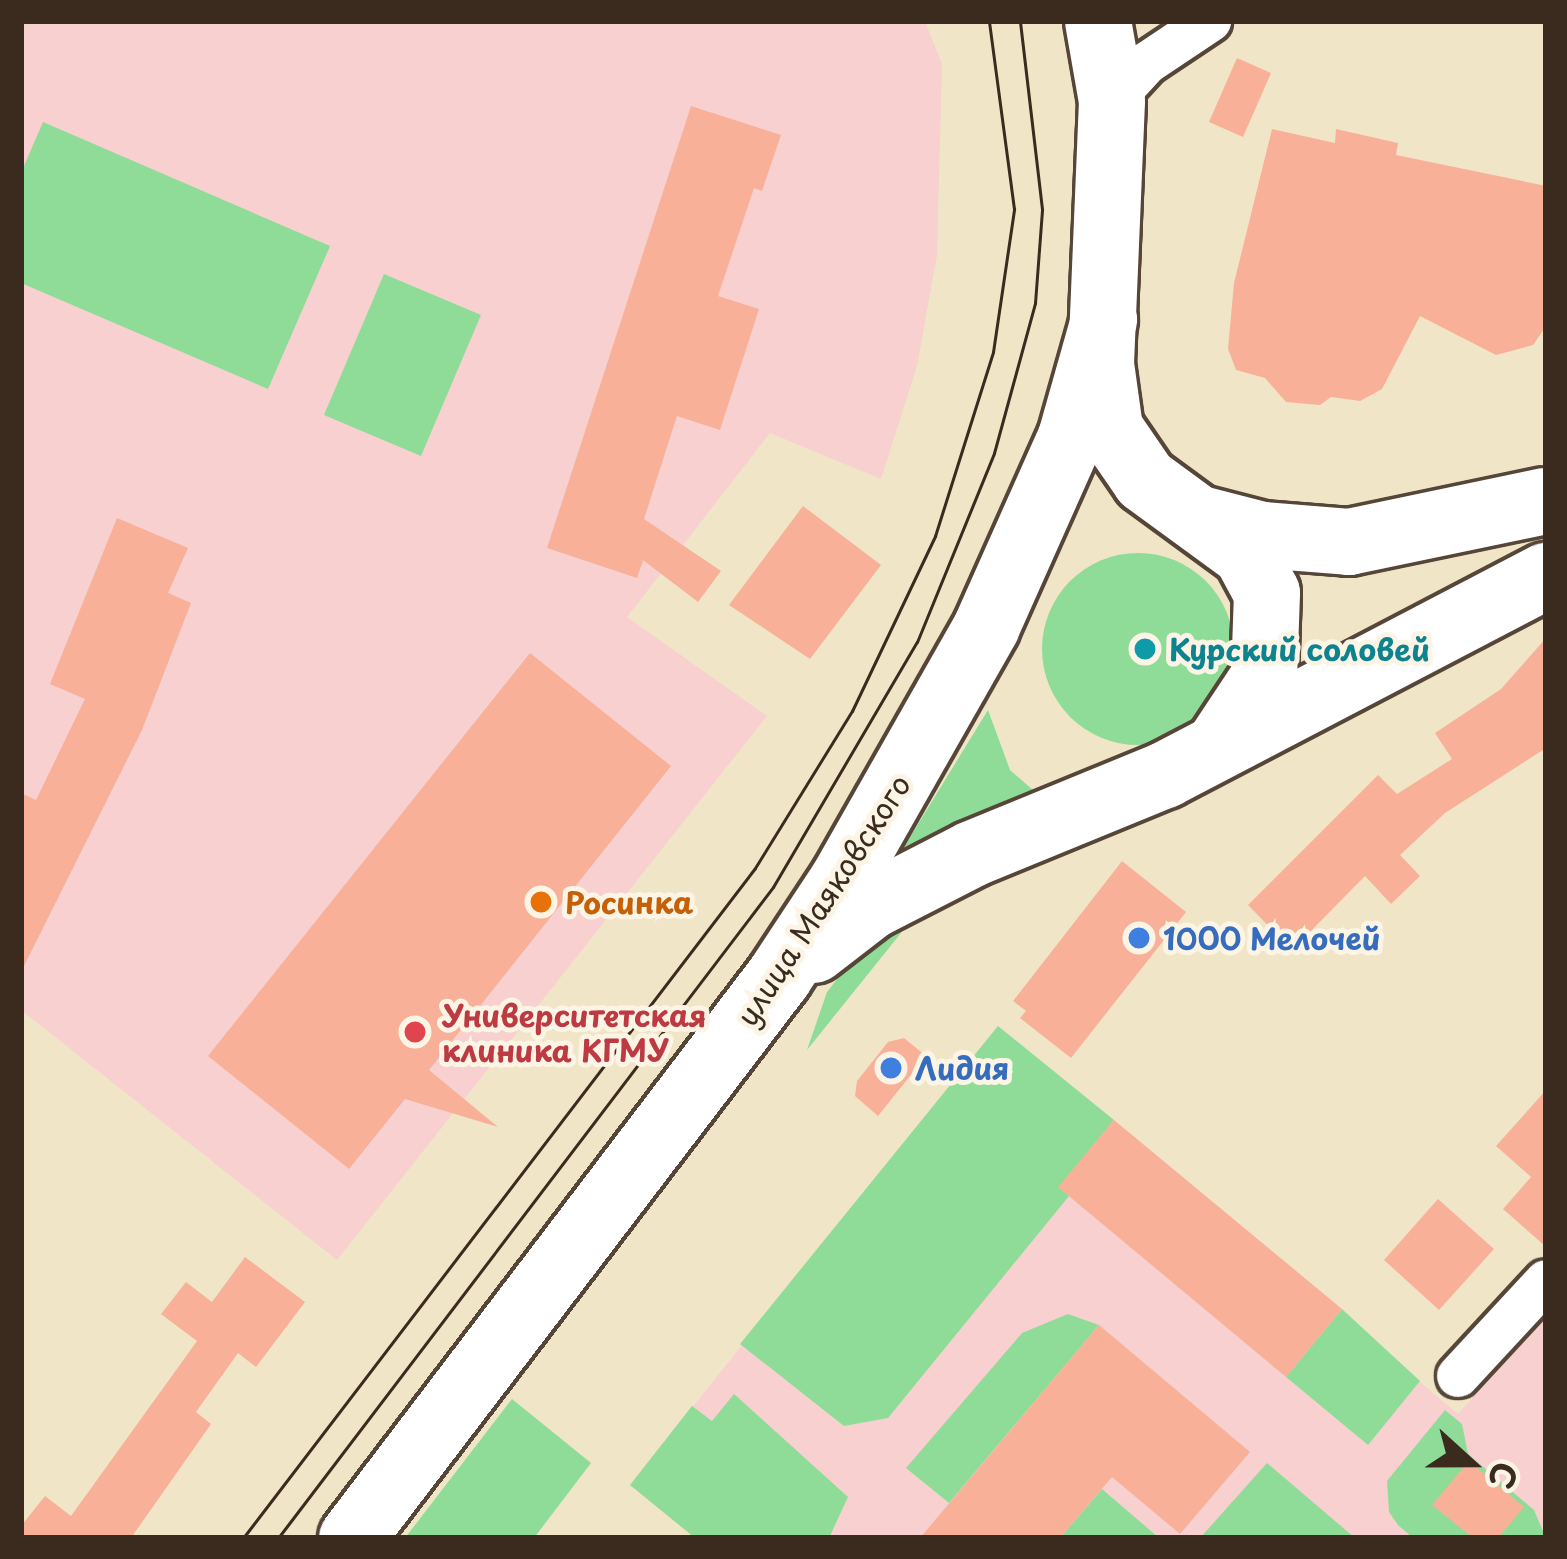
<!DOCTYPE html>
<html>
<head>
<meta charset="utf-8">
<style>
	body { margin:0 }
	#map { position:relative; width:1567px; height:1559px; overflow:hidden; background:#f1e5c8; font-family:"Playpen Sans",sans-serif }
	div>[style] { position:absolute }
	[style*='--x'] { left:calc(var(--x)*1px); top:calc(var(--y)*1px); width:calc(var(--w)*1px); rotate:calc(var(--a)*1deg) }
	.built>* { inset:0; background:#f7d0cf }
	.green>* { inset:0; background:#8fdc99 }
	.round { border-radius:50% }
	.building>* { inset:0; background:#f8b099 }
	.roads { filter:drop-shadow(3px 0 #564638) drop-shadow(-3px 0 #564638) drop-shadow(0 3px #564638) drop-shadow(0 -3px #564638) }
	.street>* { height:42px; margin:-21px; padding:0 21px; transform-origin:21px; border-radius:21px; background:#fff }
	.primary>* { height:66px; margin:-33px; padding:0 33px; transform-origin:33px; border-radius:33px; background:#fff }
	.tram>* { height:3px; margin:-1.5px; padding:0 1.5px; transform-origin:1.5px; border-radius:1.5px; background:#3b2a1e }
	.dots>* { width:33px; height:33px; translate:-50% -50%; box-sizing:border-box; border:6px solid #fcf5e5; border-radius:50% }
	span { translate:-50% -50%; white-space:nowrap; text-align:center; line-height:1.15; -webkit-text-stroke:10px #fcf5e5; paint-order:stroke }
	.culture-label { font-size:30px; color:#0d838f; font-weight:700 }
	.left { translate:0 -50%; text-align:left }
	.street-label { font-size:30px; color:#3b2a1e }
	.food-label { font-size:30px; color:#c56008; font-weight:700 }
	.shop-label { font-size:30px; color:#366cbe; font-weight:700 }
	.health-label { font-size:30px; color:#be3a42; font-weight:700 }
	.frame { position:absolute; inset:0; border:24px solid #3b2a1e; pointer-events:none }
	.north { position:absolute; left:1411px; top:1403px; width:120px; height:120px; -webkit-text-stroke:9px #fcf5e5; paint-order:stroke; rotate:111deg; font-size:33px; font-weight:700; line-height:48px; text-align:center; color:#3b2a1e }
	.north::after { content:''; display:block; margin:auto; width:42px; height:54px; background:#3b2a1e; clip-path:polygon(50% 0,100% 100%,50% 72%,0 100%) }
</style>
</head>
<body>
<div id="map">
	<div class="built">
		<i style="clip-path:polygon(21px 21px,925px 21px,942px 64px,937px 255px,917px 366px,881px 479px,770px 433px,627px 617px,767px 716px,337px 1260px,21px 1010px)"></i>
		<i style="clip-path:polygon(998px 1026px,1458px 1414px,1546px 1317px,1546px 1538px,695px 1538px,630px 1485px)"></i>
	</div>
	<div class="green">
		<i style="clip-path:polygon(43px 122px,330px 246px,268px 389px,21px 283px,21px 173px)"></i>
		<i style="clip-path:polygon(384px 274px,481px 315px,421px 456px,324px 415px)"></i>
		<i class="round" style="left:1042px;top:553px;width:192px;height:192px"></i>
		<i style="clip-path:polygon(988px 710px,1010px 770px,1033px 790px,904px 847px)"></i>
		<i style="clip-path:polygon(901px 927px,901px 933px,807px 1050px,827px 992px,866px 942px)"></i>
		<i style="clip-path:polygon(998px 1026px,1114px 1120px,1059px 1187px,1069px 1196px,888px 1418px,844px 1426px,740px 1344px)"></i>
		<i style="clip-path:polygon(1342px 1309px,1420px 1381px,1368px 1445px,1286px 1377px)"></i>
		<i style="clip-path:polygon(1068px 1314px,1099px 1325px,949px 1503px,906px 1468px,1022px 1333px)"></i>
		<i style="clip-path:polygon(734px 1394px,848px 1497px,829px 1538px,695px 1538px,630px 1485px,692px 1406px,712px 1421px)"></i>
		<i style="clip-path:polygon(512px 1399px,591px 1463px,534px 1538px,405px 1538px)"></i>
		<i style="clip-path:polygon(1445px 1410px,1462px 1424px,1468px 1454px,1534px 1510px,1546px 1538px,1413px 1538px,1398px 1525px,1389px 1512px,1387px 1481px)"></i>
		<i style="clip-path:polygon(1267px 1463px,1355px 1538px,1200px 1538px)"></i>
		<i style="clip-path:polygon(1102px 1489px,1159px 1538px,1060px 1538px)"></i>
	</div>
	<div class="building">
		<i style="clip-path:polygon(1237px 58px,1271px 73px,1243px 137px,1209px 122px)"></i>
		<i style="clip-path:polygon(691px 106px,781px 135px,762px 191px,754px 188px,718px 296px,759px 309px,720px 430px,677px 416px,644px 519px,721px 571px,698px 602px,643px 560px,637px 578px,547px 548px)"></i>
		<i style="clip-path:polygon(1272px 129px,1335px 143px,1336px 129px,1398px 143px,1396px 155px,1546px 186px,1546px 326px,1533px 345px,1496px 355px,1420px 316px,1382px 389px,1360px 401px,1331px 397px,1320px 405px,1286px 402px,1265px 378px,1236px 370px,1228px 349px,1234px 283px)"></i>
		<i style="clip-path:polygon(803px 506px,881px 565px,810px 659px,729px 605px)"></i>
		<i style="clip-path:polygon(117px 518px,188px 548px,168px 593px,191px 603px,142px 730px,21px 972px,21px 793px,36px 800px,85px 699px,50px 684px)"></i>
		<i style="clip-path:polygon(1546px 638px,1546px 748px,1445px 813px,1400px 855px,1420px 876px,1391px 904px,1365px 876px,1292px 950px,1248px 905px,1378px 775px,1397px 794px,1452px 759px,1435px 733px,1501px 689px)"></i>
		<i style="clip-path:polygon(530px 653px,671px 766px,429px 1070px,498px 1127px,405px 1099px,349px 1169px,208px 1056px)"></i>
		<i style="clip-path:polygon(1122px 861px,1186px 912px,1071px 1058px,1020px 1018px,1026px 1011px,1013px 1001px)"></i>
		<i style="clip-path:polygon(904px 1038px,926px 1056px,878px 1116px,855px 1096px,857px 1081px,888px 1042px)"></i>
		<i style="clip-path:polygon(1546px 1090px,1546px 1247px,1503px 1209px,1531px 1177px,1496px 1146px)"></i>
		<i style="clip-path:polygon(1114px 1120px,1342px 1309px,1286px 1377px,1058px 1187px)"></i>
		<i style="clip-path:polygon(1438px 1199px,1494px 1249px,1439px 1310px,1384px 1260px)"></i>
		<i style="clip-path:polygon(245px 1257px,305px 1302px,256px 1367px,238px 1353px,196px 1412px,211px 1424px,131px 1538px,21px 1538px,21px 1526px,45px 1496px,71px 1516px,197px 1341px,161px 1314px,186px 1282px,212px 1302px)"></i>
		<i style="clip-path:polygon(1099px 1325px,1250px 1452px,1180px 1534px,1112px 1477px,1060px 1538px,920px 1538px)"></i>
		<i style="clip-path:polygon(1469px 1461px,1524px 1507px,1498px 1538px,1473px 1538px,1432px 1505px)"></i>
	</div>
	<div class="roads">
		<div class="street">
			<i style="--x:1112;--y:101;--w:52;--a:-47.4"></i>
			<i style="--x:1147;--y:63;--w:76;--a:-33.7"></i>
			<i style="--x:1458;--y:1376;--w:129;--a:-47.2"></i>
		</div>
		<div class="primary">
			<i style="--x:1098;--y:21;--w:81;--a:80.1"></i>
			<i style="--x:1112;--y:101;--w:263;--a:92.4"></i>
			<i style="--x:1101;--y:364;--w:66;--a:82.1"></i>
			<i style="--x:1110;--y:429;--w:62;--a:55.5"></i>
			<i style="--x:1145;--y:480;--w:125;--a:36.2"></i>
			<i style="--x:1246;--y:554;--w:44;--a:61.7"></i>
			<i style="--x:1267;--y:593;--w:84;--a:92"></i>
			<i style="--x:1264;--y:677;--w:78;--a:123.5"></i>
			<i style="--x:1204;--y:520;--w:60;--a:14.5"></i>
			<i style="--x:1262;--y:535;--w:87;--a:4.6"></i>
			<i style="--x:1349;--y:542;--w:201;--a:-11.8"></i>
			<i style="--x:814;--y:950;--w:72;--a:-37.7"></i>
			<i style="--x:871;--y:906;--w:114;--a:-27.2"></i>
			<i style="--x:972;--y:854;--w:209;--a:-22.3"></i>
			<i style="--x:1165;--y:775;--w:430;--a:-27.6"></i>
			<i style="--x:352;--y:1538;--w:705;--a:-52.72"></i>
			<i style="--x:779;--y:977;--w:116;--a:-56.6"></i>
			<i style="--x:843;--y:880;--w:290;--a:-60.4"></i>
			<i style="--x:986;--y:628;--w:209;--a:-66"></i>
			<i style="--x:1071;--y:437;--w:122;--a:-74.2"></i>
		</div>
	</div>
	<div class="tram">
		<i style="--x:243;--y:1538;--w:843;--a:-52.61"></i>
		<i style="--x:755;--y:868;--w:185;--a:-58.3"></i>
		<i style="--x:852;--y:711;--w:194;--a:-64.6"></i>
		<i style="--x:935;--y:536;--w:193;--a:-72.5"></i>
		<i style="--x:993;--y:352;--w:145;--a:-81.6"></i>
		<i style="--x:1014;--y:209;--w:190;--a:-97.6"></i>
		<i style="--x:278;--y:1538;--w:818;--a:-52.75"></i>
		<i style="--x:773;--y:887;--w:284;--a:-59.6"></i>
		<i style="--x:917;--y:642;--w:204;--a:-67.8"></i>
		<i style="--x:994;--y:453;--w:156;--a:-74.7"></i>
		<i style="--x:1035;--y:303;--w:94;--a:-85.7"></i>
		<i style="--x:1042;--y:209;--w:189;--a:-96.7"></i>
	</div>
	<div class="dots">
		<i style="left:1145px;top:649px;background:#0f9aa8"></i>
		<i style="left:541px;top:902px;background:#e8710a"></i>
		<i style="left:1139px;top:938px;background:#3f7fe0"></i>
		<i style="left:415px;top:1032px;background:#e0444e"></i>
		<i style="left:891px;top:1068px;background:#3f7fe0"></i>
	</div>
	<div class="culture-label">
		<span class="left" style="left:1169px;top:649px">Курский соловей</span>
	</div>
	<div class="street-label">
		<span style="left:823px;top:900px;rotate:-57deg">улица Маяковского</span>
	</div>
	<div class="food-label">
		<span class="left" style="left:565px;top:902px">Росинка</span>
	</div>
	<div class="shop-label">
		<span class="left" style="left:1163px;top:938px">1000 Мелочей</span>
		<span class="left" style="left:915px;top:1068px">Лидия</span>
	</div>
	<div class="health-label">
		<span class="left" style="left:442px;top:1032px">Университетская<br>клиника КГМУ</span>
	</div>
	<div class="frame"></div>
	<div class="north">С</div>
</div>
</body>
</html>
